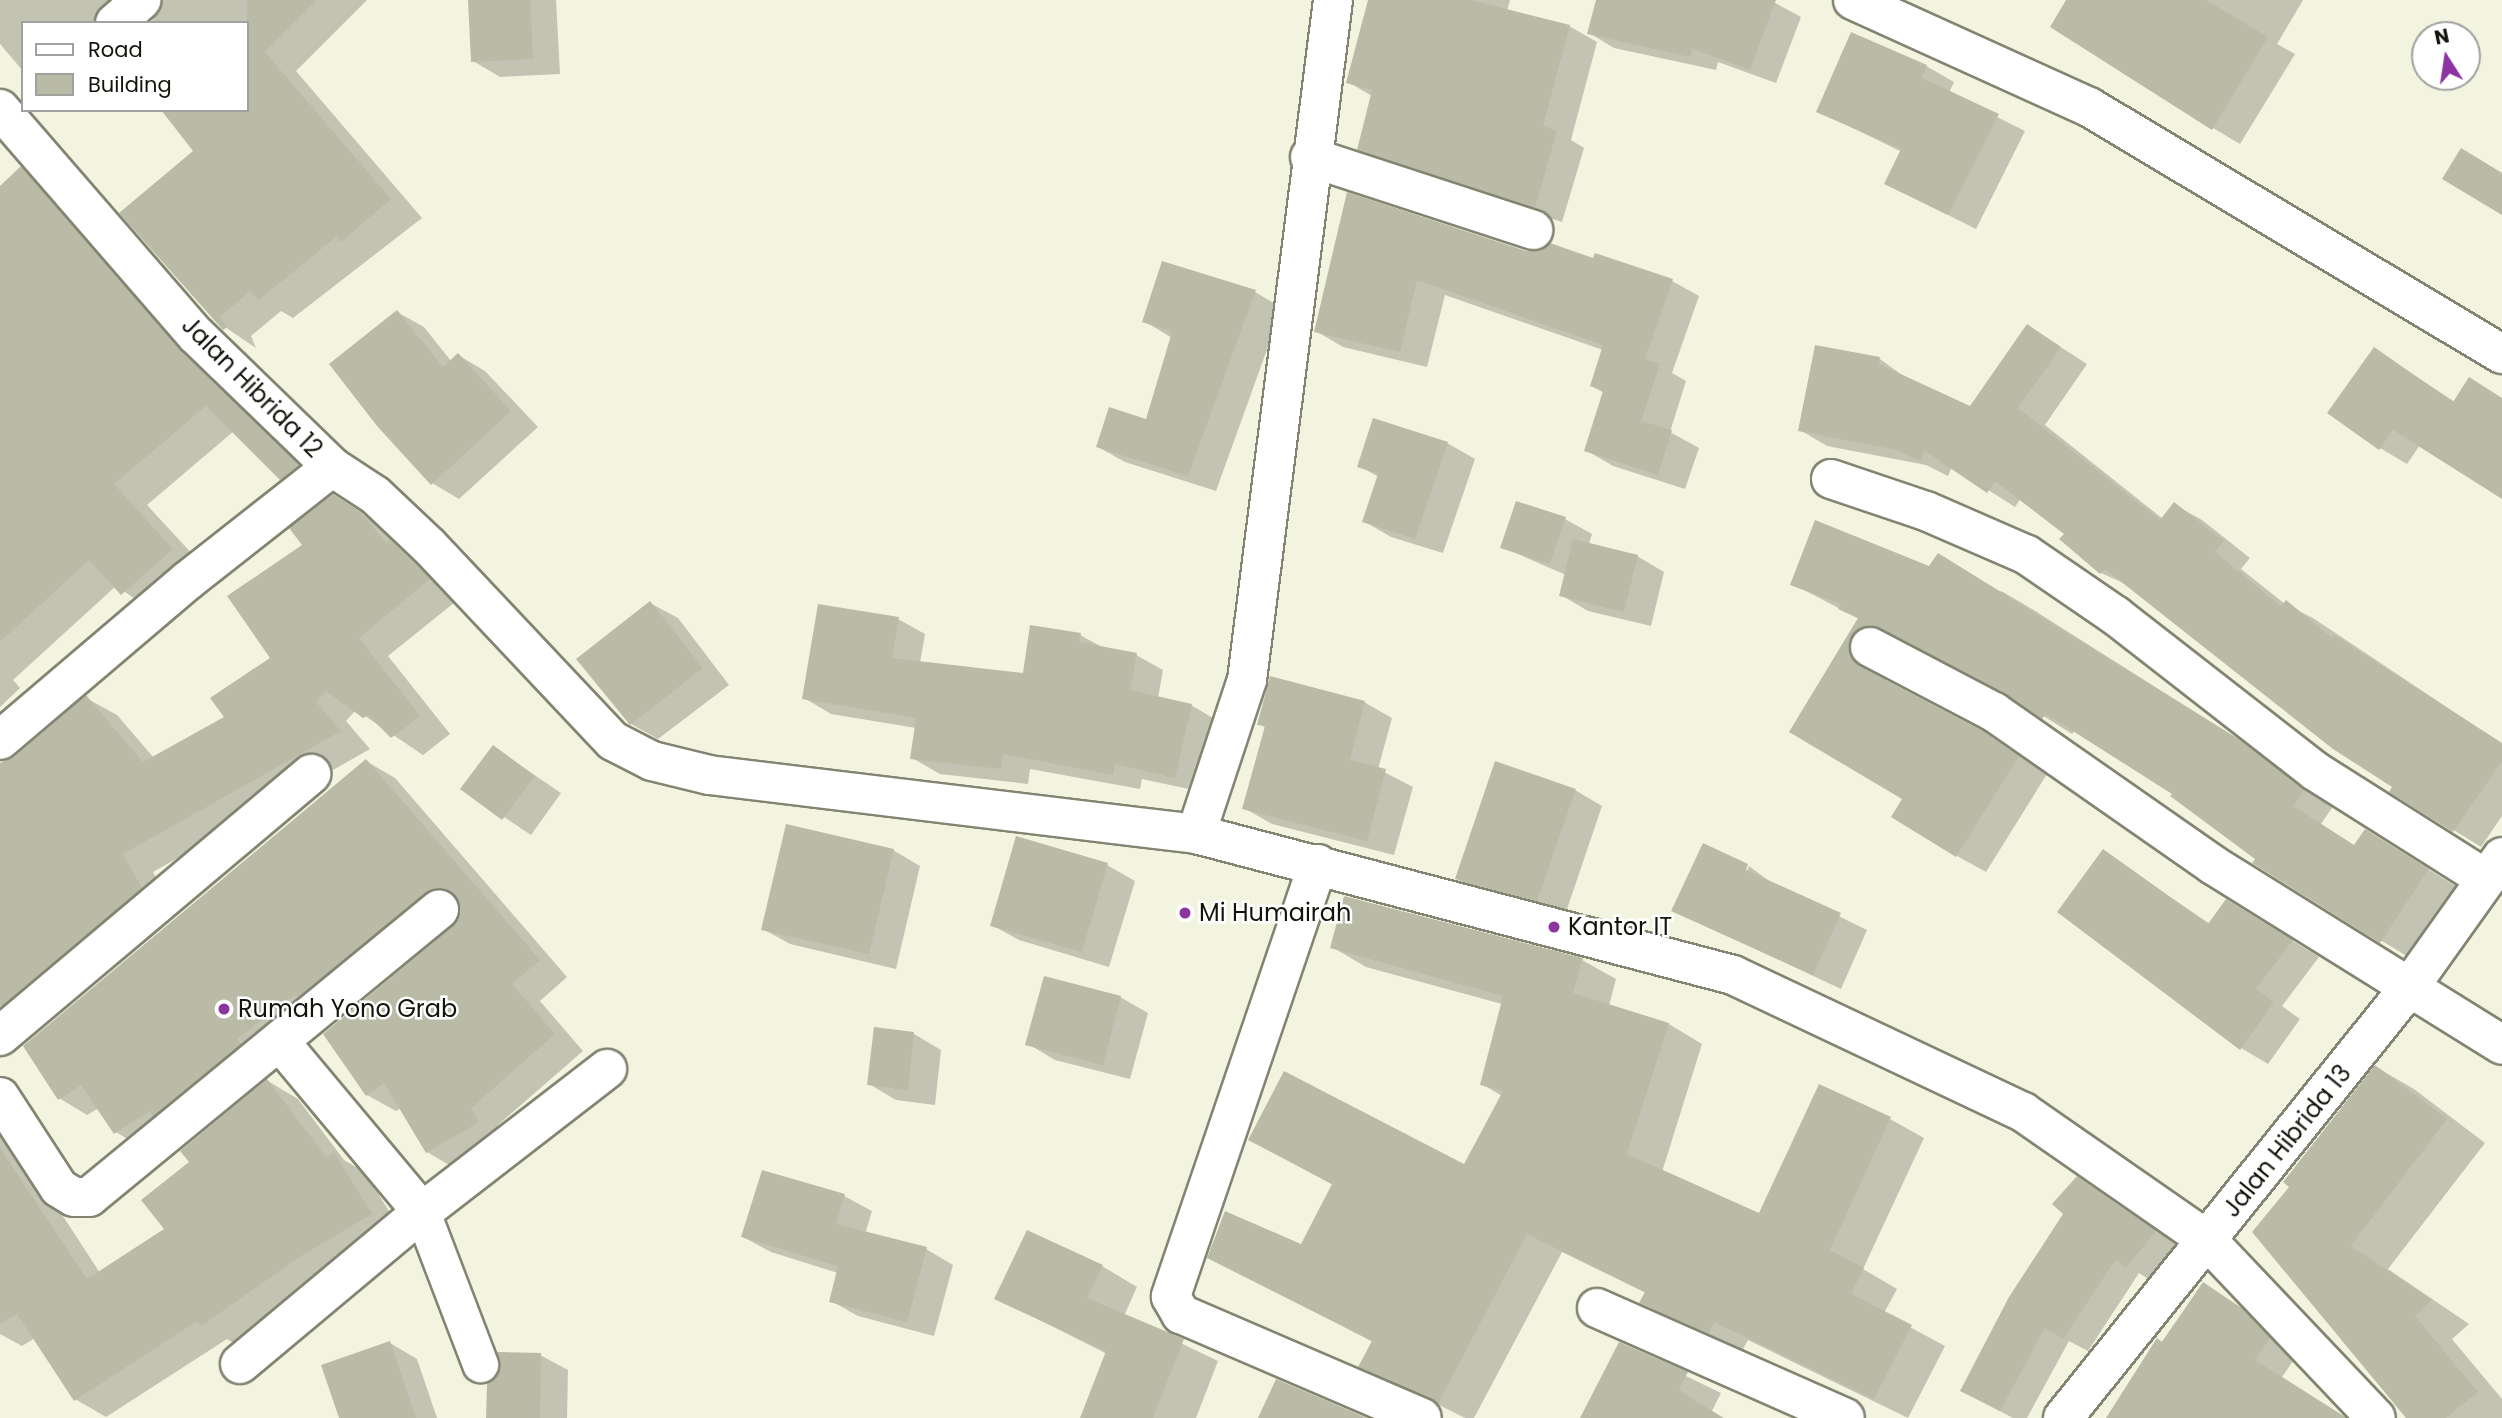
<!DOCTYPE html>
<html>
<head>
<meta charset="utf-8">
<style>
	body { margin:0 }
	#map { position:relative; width:2502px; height:1418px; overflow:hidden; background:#f3f4df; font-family:Poppins,sans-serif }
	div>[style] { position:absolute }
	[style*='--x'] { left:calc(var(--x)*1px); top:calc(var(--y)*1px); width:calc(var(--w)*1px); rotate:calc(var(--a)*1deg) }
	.shadow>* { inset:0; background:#0003 }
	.building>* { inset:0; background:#babba7 }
	.roads { filter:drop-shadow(2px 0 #838471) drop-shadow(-2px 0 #838471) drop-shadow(0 2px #838471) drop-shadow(0 -2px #838471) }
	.pedestrian>* { height:35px; margin:-17.5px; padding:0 17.5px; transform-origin:17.5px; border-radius:17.5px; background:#fff }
	.minor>* { height:38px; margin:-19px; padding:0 19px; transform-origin:19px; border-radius:19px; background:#fff }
	.dots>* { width:19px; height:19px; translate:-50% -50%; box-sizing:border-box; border:4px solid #fff; border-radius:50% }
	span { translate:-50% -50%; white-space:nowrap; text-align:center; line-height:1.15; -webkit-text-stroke:5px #fff; paint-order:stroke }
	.street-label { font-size:24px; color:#14140d }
	.poi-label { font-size:24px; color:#14140d }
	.left { translate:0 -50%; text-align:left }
	.legend { position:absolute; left:21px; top:21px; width:228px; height:91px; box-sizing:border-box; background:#fff; border:2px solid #a1a19e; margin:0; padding:9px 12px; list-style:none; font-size:21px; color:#14140d }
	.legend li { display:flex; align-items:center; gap:14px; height:35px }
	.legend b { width:35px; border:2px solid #a1a19e }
	.north { position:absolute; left:2411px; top:21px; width:70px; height:70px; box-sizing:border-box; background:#fff; border:2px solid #a1a19e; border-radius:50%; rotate:348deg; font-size:19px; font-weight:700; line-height:28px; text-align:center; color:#14140d }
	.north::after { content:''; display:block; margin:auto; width:24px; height:32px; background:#8c34a0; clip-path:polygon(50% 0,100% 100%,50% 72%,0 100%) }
</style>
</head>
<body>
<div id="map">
	<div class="shadow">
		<i style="clip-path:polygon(0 0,161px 0,135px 23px,23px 23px,23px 71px,0 44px)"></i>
		<i style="clip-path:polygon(163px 0,367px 0,296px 71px,422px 218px,293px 318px,281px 311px,251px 336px,256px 348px,213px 319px,247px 110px,247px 23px,151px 23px)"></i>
		<i style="clip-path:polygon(470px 0,556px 0,560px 74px,500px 77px,473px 61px)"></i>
		<i style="clip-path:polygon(1371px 0,1510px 0,1507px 11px,1569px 26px,1597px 42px,1571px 140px,1584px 148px,1562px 222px,1387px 164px,1359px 149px,1372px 96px,1348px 82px)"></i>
		<i style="clip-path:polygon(1598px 0,1770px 0,1801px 17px,1776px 83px,1718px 62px,1716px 70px,1614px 48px,1589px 33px)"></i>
		<i style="clip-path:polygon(2068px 0,2303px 0,2277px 44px,2295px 54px,2240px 144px,2213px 128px)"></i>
		<i style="clip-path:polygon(1926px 66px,1954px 82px,1949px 93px,2025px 131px,1976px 229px,1886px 184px,1902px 152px,1818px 111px)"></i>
		<i style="clip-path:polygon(21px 168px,55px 188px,332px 486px,315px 499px,281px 479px,234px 431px,147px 505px,206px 569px,156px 613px,116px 586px,13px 680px,20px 688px,0 707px,0 189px)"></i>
		<i style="clip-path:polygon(1349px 194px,1526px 253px,1594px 261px,1672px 281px,1699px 296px,1672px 373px,1686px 381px,1670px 432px,1699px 448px,1685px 489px,1613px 466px,1586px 450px,1604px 393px,1592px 386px,1603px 350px,1445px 295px,1427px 367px,1343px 347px,1316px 331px)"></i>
		<i style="clip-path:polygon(1255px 292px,1282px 308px,1216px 491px,1125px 462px,1098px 447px,1148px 421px,1172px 338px,1144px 321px)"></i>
		<i style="clip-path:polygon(397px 312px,424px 327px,451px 361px,458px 355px,485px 371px,538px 427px,459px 499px,432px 483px)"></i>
		<i style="clip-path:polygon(2028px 326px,2087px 364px,2045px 425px,2163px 519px,2175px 505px,2202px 520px,2250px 558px,2241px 569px,2285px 604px,2313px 618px,2502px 744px,2502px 816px,2481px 847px,2391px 791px,2395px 786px,2130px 586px,2101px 573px,2062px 539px,2066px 533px,2021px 498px,2015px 507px,1952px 467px,1948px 476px,1926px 465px,1827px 446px,1800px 430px,1880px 359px,1906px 378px,1970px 408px)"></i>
		<i style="clip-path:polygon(2374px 349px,2455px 402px,2502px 399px,2502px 497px,2420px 445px,2407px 464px,2380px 448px)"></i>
		<i style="clip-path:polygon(1447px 443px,1475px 459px,1443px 553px,1391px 537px,1364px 521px,1379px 477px,1359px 466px)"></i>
		<i style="clip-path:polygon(333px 496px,392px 532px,460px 598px,388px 656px,450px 734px,423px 755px,356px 710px,346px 721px,370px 749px,153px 872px,172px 906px,32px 1024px,1px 1006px,0 769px,86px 698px,117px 715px,154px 758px,226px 718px,273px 659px,304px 546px)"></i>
		<i style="clip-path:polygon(1565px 519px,1592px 534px,1589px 544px,1637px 556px,1664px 572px,1651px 626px,1588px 611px,1561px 595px,1566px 575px,1502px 547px)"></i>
		<i style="clip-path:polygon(1929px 568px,2003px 592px,2032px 609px,2266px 757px,2332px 808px,2321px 824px,2355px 846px,2394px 848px,2457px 887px,2410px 958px,2254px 863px,2257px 859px,2174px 793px,2075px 730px,2072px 734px,2015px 698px,1911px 643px,1888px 644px,1877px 665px,1887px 682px,1982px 732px,2047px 774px,1986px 872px,1957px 856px,1904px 799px,1791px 732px,1859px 619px,1793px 584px)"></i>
		<i style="clip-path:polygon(650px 603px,678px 618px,729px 685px,658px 739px,631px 724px)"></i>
		<i style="clip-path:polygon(898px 619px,925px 634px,920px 663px,1024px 675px,1080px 635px,1104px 648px,1136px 655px,1163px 670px,1158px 698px,1191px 705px,1218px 721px,1203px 792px,1142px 779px,1140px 789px,1030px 769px,1028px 784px,940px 774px,912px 758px,916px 728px,831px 714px,804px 698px)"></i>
		<i style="clip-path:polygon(1364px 702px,1392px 718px,1378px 769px,1413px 787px,1394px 855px,1272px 824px,1244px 808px,1266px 728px,1259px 724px)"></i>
		<i style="clip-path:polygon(493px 747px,561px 793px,531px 835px,462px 789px)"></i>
		<i style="clip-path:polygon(366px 761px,395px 778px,567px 977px,540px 1001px,583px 1051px,498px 1125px,506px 1138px,456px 1169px,427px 1152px,401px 1108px,396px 1111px,367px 1095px,462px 907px,144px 1149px,116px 1132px,99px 1108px,87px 1115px,59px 1098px)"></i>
		<i style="clip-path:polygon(1575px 790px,1602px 806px,1565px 915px,1484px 894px,1457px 879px)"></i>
		<i style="clip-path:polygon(1017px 839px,1107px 865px,1135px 881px,1109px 967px,1019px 940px,992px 925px)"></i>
		<i style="clip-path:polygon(893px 850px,920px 866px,896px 969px,790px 944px,763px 929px)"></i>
		<i style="clip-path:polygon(2104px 852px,2210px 924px,2254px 917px,2319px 957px,2282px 1006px,2300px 1019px,2268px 1064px,2241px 1048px)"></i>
		<i style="clip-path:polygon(1749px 866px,1773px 884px,1867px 930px,1841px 989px,1674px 911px,1744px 878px)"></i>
		<i style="clip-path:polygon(1332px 947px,1582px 960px,1616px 979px,1609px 1006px,1669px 1024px,1702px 1044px,1662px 1172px,1760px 1216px,1890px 1119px,1924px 1138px,1863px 1269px,1897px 1289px,1884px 1313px,1945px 1346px,1908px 1418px,1748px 1340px,1742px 1351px,1675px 1322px,1641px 1302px,1646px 1293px,1562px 1252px,1474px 1418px,1465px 1418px,1361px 1366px,1373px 1342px,1210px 1257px,1301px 1246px,1333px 1185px,1250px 1140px,1464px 1167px,1502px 1096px,1482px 1084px,1502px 1004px,1366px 967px)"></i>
		<i style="clip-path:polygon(1120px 997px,1148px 1013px,1130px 1079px,1055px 1060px,1028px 1044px)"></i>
		<i style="clip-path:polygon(875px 1029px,914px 1034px,941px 1050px,935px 1105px,896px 1100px,869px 1084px)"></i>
		<i style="clip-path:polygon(2376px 1067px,2414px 1089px,2485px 1143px,2388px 1269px,2469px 1324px,2452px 1339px,2502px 1399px,2502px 1418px,2408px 1418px,2291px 1187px)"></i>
		<i style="clip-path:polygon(268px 1081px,298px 1099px,344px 1160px,365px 1172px,401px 1231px,332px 1273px,233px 1343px,227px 1339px,106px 1417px,75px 1399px,35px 1338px,22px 1346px,0 1334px,0 1119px,100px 1273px,167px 1230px,191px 1162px)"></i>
		<i style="clip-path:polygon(2077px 1178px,2179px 1246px,2150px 1280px,2139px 1273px,2088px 1351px,2069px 1341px,2027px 1418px,2013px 1418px,1962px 1391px,2065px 1214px)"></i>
		<i style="clip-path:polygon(844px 1196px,872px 1211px,865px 1234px,926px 1249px,953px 1265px,934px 1336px,858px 1316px,831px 1301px,838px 1273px,771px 1252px,743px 1237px)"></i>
		<i style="clip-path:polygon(1102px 1266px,1137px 1287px,1124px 1316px,1218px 1361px,1196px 1418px,1082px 1418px,1107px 1354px,996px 1298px)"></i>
		<i style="clip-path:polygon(2204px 1284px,2268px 1325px,2297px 1355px,2282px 1377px,2347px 1418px,2106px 1418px)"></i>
		<i style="clip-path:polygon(390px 1343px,417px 1359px,437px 1418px,341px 1418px)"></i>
		<i style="clip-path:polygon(1620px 1344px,1721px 1393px,1712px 1411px,1724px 1418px,1582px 1418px)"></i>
		<i style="clip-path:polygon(540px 1355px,568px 1370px,567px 1418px,488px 1418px)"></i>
	</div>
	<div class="building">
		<i style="clip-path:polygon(247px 0,317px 0,265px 52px,391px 199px,341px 242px,336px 237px,259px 300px,250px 291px,220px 317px,227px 327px,223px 330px,119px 213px,193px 151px,161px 110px,247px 110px)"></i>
		<i style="clip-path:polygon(468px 0,530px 0,533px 59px,471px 62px)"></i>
		<i style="clip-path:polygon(1368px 0,1471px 0,1570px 25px,1543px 126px,1557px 131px,1535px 208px,1357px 150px,1372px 90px,1346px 83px)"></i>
		<i style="clip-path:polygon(1596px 0,1776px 0,1750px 70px,1693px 49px,1690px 57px,1587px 34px)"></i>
		<i style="clip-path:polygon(2066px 0,2206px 0,2268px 37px,2212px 130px,2050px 27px)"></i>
		<i style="clip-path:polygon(1851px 32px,1927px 65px,1922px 78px,1999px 114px,1948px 215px,1884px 184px,1901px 149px,1816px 112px)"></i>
		<i style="clip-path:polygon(2461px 148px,2502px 173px,2502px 215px,2442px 179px)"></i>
		<i style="clip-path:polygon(21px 166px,180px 349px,299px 465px,280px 480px,206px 406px,114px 484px,173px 549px,121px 595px,89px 560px,0 642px,0 186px)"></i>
		<i style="clip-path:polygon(1347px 192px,1526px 251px,1538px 251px,1550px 243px,1593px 258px,1595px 253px,1673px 279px,1645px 359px,1660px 364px,1641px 421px,1672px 430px,1658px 475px,1584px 451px,1603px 391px,1590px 386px,1603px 345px,1417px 280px,1400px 352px,1314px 332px)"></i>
		<i style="clip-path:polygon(1162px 261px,1256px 290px,1188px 476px,1096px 447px,1109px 407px,1146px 419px,1172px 332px,1142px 322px)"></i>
		<i style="clip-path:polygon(397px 310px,443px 367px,458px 353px,511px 411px,431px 485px,377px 426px,329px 364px)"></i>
		<i style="clip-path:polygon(2027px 324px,2061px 347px,2018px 408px,2160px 520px,2174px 502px,2224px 541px,2215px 552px,2281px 606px,2286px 600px,2332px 638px,2334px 635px,2502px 743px,2502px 761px,2453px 832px,2389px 792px,2392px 787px,2333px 749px,2105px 569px,2100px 574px,2059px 539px,2064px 534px,1995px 481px,1987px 493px,1925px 451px,1920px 461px,1897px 450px,1798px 431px,1815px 345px,1880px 357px,1879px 364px,1970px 406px)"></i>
		<i style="clip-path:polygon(2374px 347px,2453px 402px,2469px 377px,2502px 398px,2502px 499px,2393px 430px,2379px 450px,2327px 413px)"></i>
		<i style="clip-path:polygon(1373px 418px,1448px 442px,1415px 539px,1362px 522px,1378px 474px,1357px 467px)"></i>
		<i style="clip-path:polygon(333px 494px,361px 512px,386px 543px,390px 540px,430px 579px,359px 638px,420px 716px,391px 738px,368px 715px,363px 718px,326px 691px,316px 702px,341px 731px,123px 854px,142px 888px,0 1007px,0 763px,14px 757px,86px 695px,143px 762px,224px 717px,210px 698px,270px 658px,227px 596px,302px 545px,289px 528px)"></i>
		<i style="clip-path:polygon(1516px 501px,1566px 517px,1550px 564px,1500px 548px)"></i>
		<i style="clip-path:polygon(1815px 520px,1929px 566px,1938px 553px,2237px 738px,2304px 790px,2293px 806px,2354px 845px,2365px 829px,2429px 869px,2380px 943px,2252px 863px,2255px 859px,2170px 796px,2172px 794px,2046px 714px,2042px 719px,2004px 693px,1868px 625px,1858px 629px,1848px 647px,1859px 666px,1983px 731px,2019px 756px,1956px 857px,1891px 817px,1902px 799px,1789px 732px,1858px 618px,1838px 609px,1841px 604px,1790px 585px)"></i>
		<i style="clip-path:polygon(1573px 539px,1638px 555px,1624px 612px,1559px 596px)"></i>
		<i style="clip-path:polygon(650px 601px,703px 668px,630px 725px,576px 659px)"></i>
		<i style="clip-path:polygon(818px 604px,899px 617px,892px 658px,1023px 673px,1030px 625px,1081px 633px,1079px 642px,1137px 653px,1130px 690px,1192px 704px,1175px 778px,1115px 764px,1113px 775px,1003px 754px,1001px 769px,910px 759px,916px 718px,802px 699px)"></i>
		<i style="clip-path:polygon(1270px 676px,1365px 701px,1350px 760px,1386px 769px,1367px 841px,1242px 809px,1265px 726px,1257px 725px)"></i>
		<i style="clip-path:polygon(493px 745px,535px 776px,502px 820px,460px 789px)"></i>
		<i style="clip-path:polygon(366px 759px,540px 960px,512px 984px,555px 1034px,471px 1108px,479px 1122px,426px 1153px,384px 1083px,366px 1096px,323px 1034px,453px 926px,460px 906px,455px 896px,436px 888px,298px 998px,295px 995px,237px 1039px,241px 1044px,153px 1116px,150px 1111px,114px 1134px,81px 1085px,58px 1100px,23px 1046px)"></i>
		<i style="clip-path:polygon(1495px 761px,1576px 789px,1537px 901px,1455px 879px)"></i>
		<i style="clip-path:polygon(786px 824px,894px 849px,869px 954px,761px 930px)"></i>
		<i style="clip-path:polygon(1016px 836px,1108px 863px,1082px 952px,990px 926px)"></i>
		<i style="clip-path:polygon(1703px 843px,1748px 864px,1746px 870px,1841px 913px,1813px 975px,1671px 911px)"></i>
		<i style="clip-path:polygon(2103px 849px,2208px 924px,2226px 899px,2293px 940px,2256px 989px,2274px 1002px,2240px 1050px,2057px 912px)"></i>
		<i style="clip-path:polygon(1344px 896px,1583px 958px,1573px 993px,1669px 1023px,1627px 1154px,1759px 1213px,1819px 1084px,1891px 1117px,1830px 1250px,1864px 1268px,1851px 1294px,1912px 1325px,1874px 1399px,1714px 1322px,1708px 1333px,1639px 1303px,1645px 1292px,1527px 1234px,1438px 1404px,1358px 1367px,1372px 1341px,1207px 1258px,1225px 1211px,1301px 1244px,1332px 1184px,1248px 1140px,1284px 1071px,1464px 1164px,1503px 1091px,1480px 1085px,1503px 996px,1330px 948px)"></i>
		<i style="clip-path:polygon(1044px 976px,1121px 996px,1103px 1065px,1025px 1045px)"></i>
		<i style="clip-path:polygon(874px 1027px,914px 1032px,908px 1090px,867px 1085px)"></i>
		<i style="clip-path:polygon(2375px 1065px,2447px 1119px,2351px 1246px,2432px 1300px,2415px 1316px,2478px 1392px,2446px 1418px,2406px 1418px,2252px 1232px,2289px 1187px,2283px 1182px)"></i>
		<i style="clip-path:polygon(267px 1079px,326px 1157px,334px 1152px,372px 1214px,301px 1256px,201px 1326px,197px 1321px,74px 1401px,17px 1314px,0 1324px,0 1148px,87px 1279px,164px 1229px,141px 1200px,189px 1162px,180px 1151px)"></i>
		<i style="clip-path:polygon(762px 1170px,845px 1194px,836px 1224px,927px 1247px,907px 1322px,829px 1302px,838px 1266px,741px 1237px)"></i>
		<i style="clip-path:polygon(2077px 1176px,2156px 1231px,2126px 1268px,2116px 1259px,2063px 1339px,2045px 1328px,2000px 1411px,1960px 1391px,2009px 1297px,2063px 1214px,2052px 1204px)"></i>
		<i style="clip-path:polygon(1027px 1230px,1103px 1265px,1087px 1298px,1184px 1339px,1153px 1418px,1080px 1418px,1106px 1351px,994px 1299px)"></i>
		<i style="clip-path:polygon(2203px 1282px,2240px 1307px,2270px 1338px,2255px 1360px,2346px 1418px,2106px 1418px,2157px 1338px,2162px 1342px)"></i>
		<i style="clip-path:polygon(390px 1341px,416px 1418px,339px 1418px,321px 1365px)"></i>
		<i style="clip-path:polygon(1619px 1342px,1688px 1372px,1679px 1390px,1723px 1418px,1580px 1418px)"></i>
		<i style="clip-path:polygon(497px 1352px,541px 1353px,540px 1418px,486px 1418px,487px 1383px,500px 1368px)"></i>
		<i style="clip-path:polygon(1276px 1379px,1367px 1418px,1258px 1418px)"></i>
	</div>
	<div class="roads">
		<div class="pedestrian">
			<i style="--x:422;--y:1212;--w:163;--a:69.1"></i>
		</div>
		<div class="minor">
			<i style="--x:1853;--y:0;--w:259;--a:24.4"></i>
			<i style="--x:2089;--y:107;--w:481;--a:30.9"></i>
			<i style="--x:115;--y:23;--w:35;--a:-41"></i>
			<i style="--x:0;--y:109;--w:299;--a:49.1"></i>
			<i style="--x:196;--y:335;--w:190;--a:44.1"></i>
			<i style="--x:332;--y:467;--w:184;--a:141.8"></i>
			<i style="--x:187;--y:581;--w:245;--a:139.6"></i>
			<i style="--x:1310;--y:157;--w:235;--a:18.1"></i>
			<i style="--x:332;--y:467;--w:51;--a:33.1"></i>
			<i style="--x:375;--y:495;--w:74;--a:43.4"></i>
			<i style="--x:429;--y:546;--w:268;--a:46.7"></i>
			<i style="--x:613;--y:741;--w:44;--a:27.1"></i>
			<i style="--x:652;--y:761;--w:59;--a:13.8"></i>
			<i style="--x:709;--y:775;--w:491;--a:6.9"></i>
			<i style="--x:1196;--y:834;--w:555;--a:14.71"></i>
			<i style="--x:1733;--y:975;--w:321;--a:25.3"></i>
			<i style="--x:2023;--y:1112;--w:224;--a:34.8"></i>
			<i style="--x:2207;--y:1240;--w:245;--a:46.5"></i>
			<i style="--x:1831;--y:479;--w:100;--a:18.6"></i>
			<i style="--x:1926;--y:511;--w:110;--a:23.5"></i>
			<i style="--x:2027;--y:555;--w:108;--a:34.4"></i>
			<i style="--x:2116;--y:616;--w:252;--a:37.9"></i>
			<i style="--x:2315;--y:771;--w:200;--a:32.3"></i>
			<i style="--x:1870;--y:647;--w:140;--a:27.7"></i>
			<i style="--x:1994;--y:712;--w:267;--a:34.9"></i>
			<i style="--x:2213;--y:865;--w:340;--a:31.9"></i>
			<i style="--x:1196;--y:834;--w:162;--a:-71.7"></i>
			<i style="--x:1247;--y:680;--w:685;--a:-82.79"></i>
			<i style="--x:1318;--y:864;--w:457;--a:108.8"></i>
			<i style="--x:1171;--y:1297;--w:20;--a:60"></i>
			<i style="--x:1181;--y:1314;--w:262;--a:23.3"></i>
			<i style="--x:0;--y:1036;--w:407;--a:-40.1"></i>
			<i style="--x:280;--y:1042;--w:222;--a:50.1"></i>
			<i style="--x:0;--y:1097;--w:108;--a:57"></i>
			<i style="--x:59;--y:1188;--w:17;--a:31"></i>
			<i style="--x:74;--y:1197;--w:15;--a:0"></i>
			<i style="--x:89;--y:1197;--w:453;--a:-39.4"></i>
			<i style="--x:1597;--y:1308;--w:271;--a:23.9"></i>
			<i style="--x:240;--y:1364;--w:237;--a:-39.9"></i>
			<i style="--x:422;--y:1212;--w:234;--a:-37.7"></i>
			<i style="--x:2063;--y:1418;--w:551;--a:-51.19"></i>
			<i style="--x:2408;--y:989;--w:162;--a:-54.5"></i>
		</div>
	</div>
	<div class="dots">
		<i style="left:1185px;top:913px;background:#8c34a0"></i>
		<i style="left:1554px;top:927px;background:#8c34a0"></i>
		<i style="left:224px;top:1009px;background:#8c34a0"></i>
	</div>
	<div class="street-label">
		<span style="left:252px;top:387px;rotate:45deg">Jalan Hibrida 12</span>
		<span style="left:2287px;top:1141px;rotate:-51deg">Jalan Hibrida 13</span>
	</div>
	<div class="poi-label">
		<span class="left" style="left:1199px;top:913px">Mi Humairah</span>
		<span class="left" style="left:1568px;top:927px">Kantor IT</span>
		<span class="left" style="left:238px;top:1009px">Rumah Yono Grab</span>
	</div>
	<ul class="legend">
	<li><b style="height:9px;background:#fff"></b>Road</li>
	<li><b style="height:19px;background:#babba7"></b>Building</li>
	</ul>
	<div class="north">N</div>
</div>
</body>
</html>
